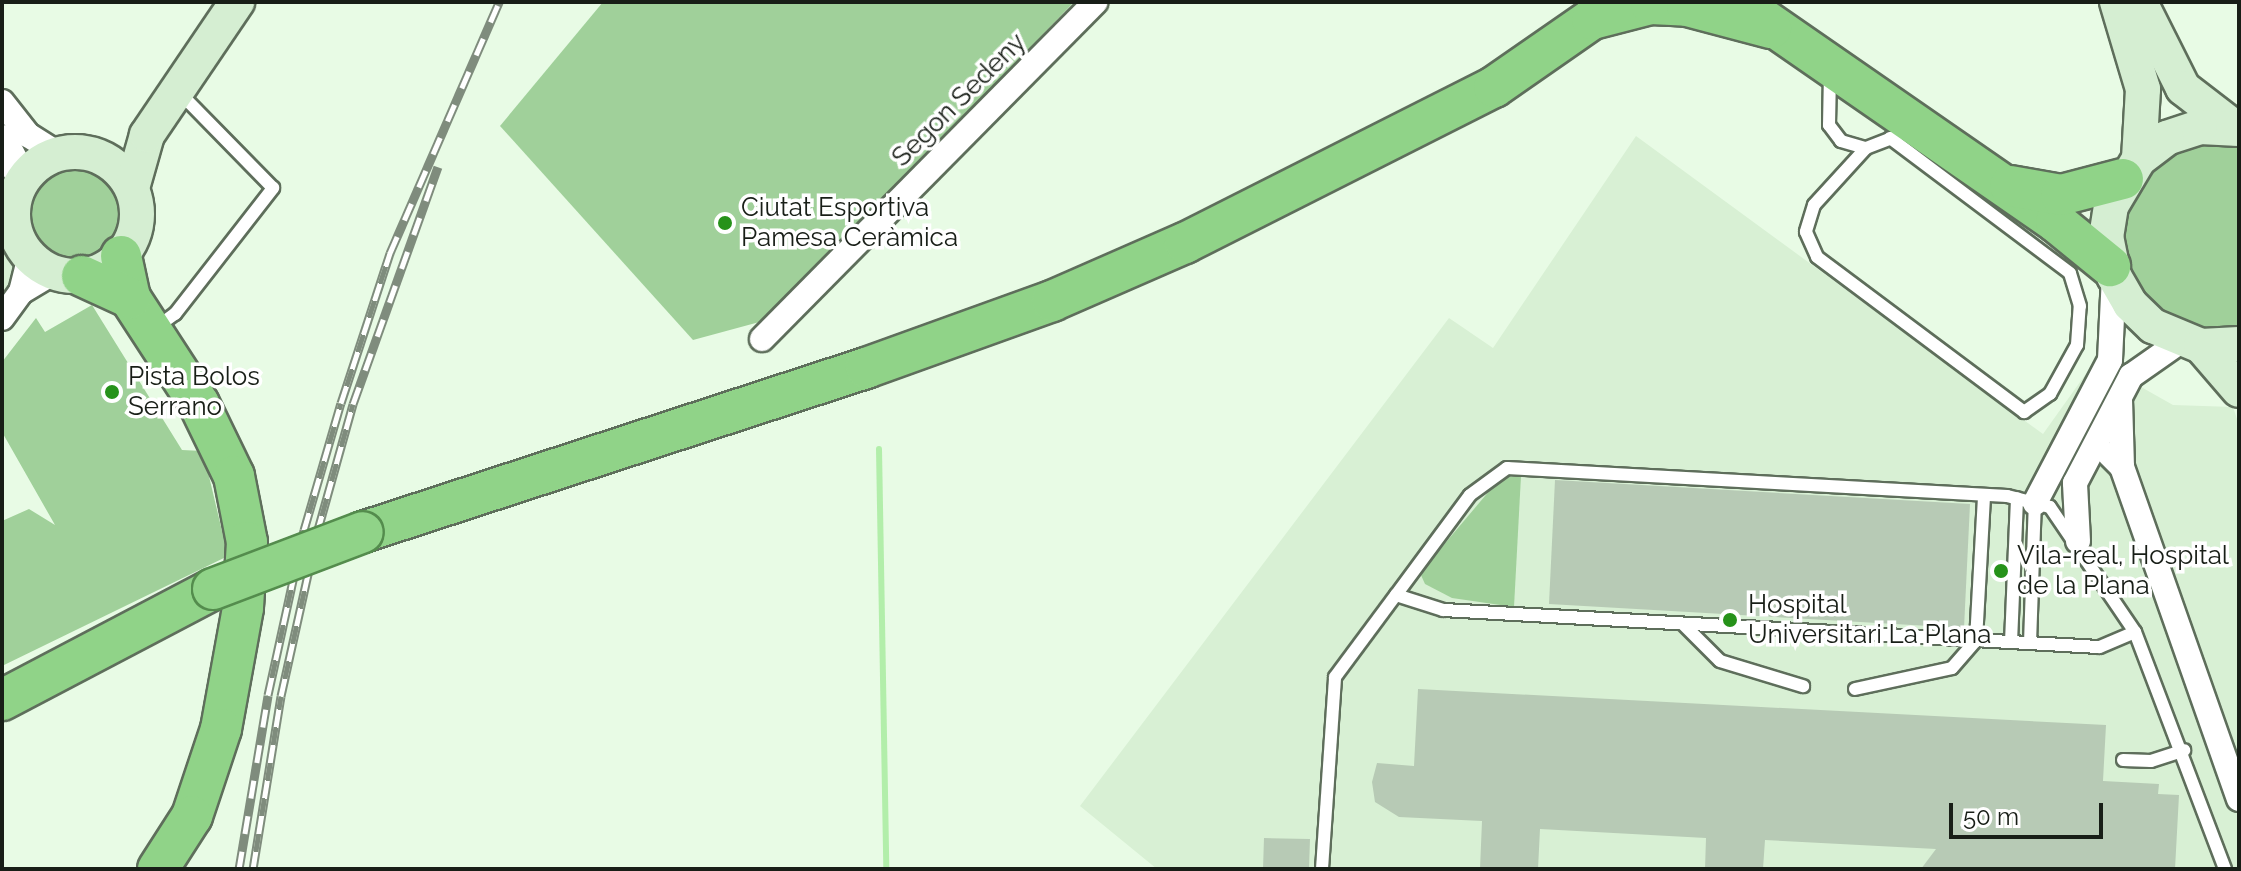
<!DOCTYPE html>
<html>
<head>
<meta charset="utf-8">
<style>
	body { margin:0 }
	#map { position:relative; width:2241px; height:871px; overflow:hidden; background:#e8fbe5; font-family:Raleway,sans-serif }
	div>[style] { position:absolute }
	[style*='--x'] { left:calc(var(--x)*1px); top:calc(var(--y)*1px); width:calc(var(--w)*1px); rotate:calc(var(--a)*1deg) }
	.built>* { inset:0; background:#d8f0d4 }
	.green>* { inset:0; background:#a0d09a }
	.round { border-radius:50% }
	.stream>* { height:6px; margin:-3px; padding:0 3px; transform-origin:3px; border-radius:3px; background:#b2eeaa }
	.building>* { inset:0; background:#b7cab5 }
	.roads { filter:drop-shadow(2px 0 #5e6e5b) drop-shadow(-2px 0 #5e6e5b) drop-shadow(0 2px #5e6e5b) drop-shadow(0 -2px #5e6e5b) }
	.service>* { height:12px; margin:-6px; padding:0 6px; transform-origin:6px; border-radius:6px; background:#fff }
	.minor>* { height:24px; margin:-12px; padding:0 12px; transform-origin:12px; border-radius:12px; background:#fff }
	.tertiary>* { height:30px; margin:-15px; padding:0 15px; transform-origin:15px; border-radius:15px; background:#fff }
	.secondary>* { height:34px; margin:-17px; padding:0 17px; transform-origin:17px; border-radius:17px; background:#d5eed2 }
	.secondary>.ring { margin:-17px; padding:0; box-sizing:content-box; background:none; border:34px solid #d5eed2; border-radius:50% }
	.trunk>* { height:40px; margin:-20px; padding:0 20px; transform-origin:20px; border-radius:20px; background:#90d388 }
	.rail>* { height:9px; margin-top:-4.5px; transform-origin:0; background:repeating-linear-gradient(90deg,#fff 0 18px,#7f8c7d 0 36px); box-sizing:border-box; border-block:2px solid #7f8c7d }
	.bridges { filter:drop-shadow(2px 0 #548c4d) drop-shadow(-2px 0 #548c4d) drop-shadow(0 2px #548c4d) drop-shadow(0 -2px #548c4d) }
	.trunk-bridge>* { height:40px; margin:-20px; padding:0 20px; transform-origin:20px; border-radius:20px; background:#90d388 }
	.dots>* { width:22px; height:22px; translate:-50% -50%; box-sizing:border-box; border:4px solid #fff; border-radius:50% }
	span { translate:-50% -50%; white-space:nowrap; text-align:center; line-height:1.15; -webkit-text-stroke:7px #fff; paint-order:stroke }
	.street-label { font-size:26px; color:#181e17 }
	.poi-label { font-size:26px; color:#181e17 }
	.left { translate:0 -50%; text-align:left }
	.frame { position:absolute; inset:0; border:4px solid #181e17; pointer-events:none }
	.scale { position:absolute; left:1949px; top:803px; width:154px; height:36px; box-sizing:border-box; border:4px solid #181e17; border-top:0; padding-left:10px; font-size:24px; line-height:28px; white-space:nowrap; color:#181e17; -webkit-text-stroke:6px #fff; paint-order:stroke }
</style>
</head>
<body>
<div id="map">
	<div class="built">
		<i style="clip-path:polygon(1636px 136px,2043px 434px,2095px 361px,2173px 405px,2233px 407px,2239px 425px,2239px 869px,1157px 869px,1080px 806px,1449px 318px,1493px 348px)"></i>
		<i style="clip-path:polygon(2px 250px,18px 272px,2px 295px)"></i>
	</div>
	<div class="green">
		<i style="clip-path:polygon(603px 2px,1074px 2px,770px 319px,693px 340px,500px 126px)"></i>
		<i style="clip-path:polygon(2203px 142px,2239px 145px,2239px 330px,2229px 333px,2174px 325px,2138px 294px,2119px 241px,2124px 201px,2168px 153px)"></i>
		<i class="round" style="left:31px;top:170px;width:88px;height:88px"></i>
		<i style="clip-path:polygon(92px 305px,182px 450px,203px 451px,228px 556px,2px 666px,2px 521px,29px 509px,55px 525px,2px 432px,2px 362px,36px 318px,45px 332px)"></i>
		<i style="clip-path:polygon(1521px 476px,1514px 607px,1452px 598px,1425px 584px,1420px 573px,1501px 477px)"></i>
	</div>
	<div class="stream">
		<i style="--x:879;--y:449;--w:420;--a:89"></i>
	</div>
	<div class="building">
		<i style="clip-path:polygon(1555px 480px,1970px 504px,1964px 628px,1549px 604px)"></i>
		<i style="clip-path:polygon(1418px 689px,2106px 725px,2103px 781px,2159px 784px,2158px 794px,2179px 795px,2175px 869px,1921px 869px,1936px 849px,1765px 840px,1763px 869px,1705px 869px,1706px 838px,1540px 829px,1538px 869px,1480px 869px,1482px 821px,1399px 817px,1375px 802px,1372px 782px,1377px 763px,1414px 766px)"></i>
		<i style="clip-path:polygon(1264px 838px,1310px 839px,1309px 869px,1263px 869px)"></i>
	</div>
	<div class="roads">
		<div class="service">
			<i style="--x:1830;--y:73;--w:52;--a:91.1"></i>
			<i style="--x:1829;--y:125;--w:20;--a:53"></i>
			<i style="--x:1841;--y:141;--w:26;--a:16"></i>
			<i style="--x:1866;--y:148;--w:33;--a:-21"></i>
			<i style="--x:1866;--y:148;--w:77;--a:132.4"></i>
			<i style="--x:1814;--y:205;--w:28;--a:107"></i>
			<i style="--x:1806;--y:232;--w:27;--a:66"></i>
			<i style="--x:1817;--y:257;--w:259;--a:36.8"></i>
			<i style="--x:2024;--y:412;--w:32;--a:-35"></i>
			<i style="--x:2050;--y:394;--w:56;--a:-61.1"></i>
			<i style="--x:2077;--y:345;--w:39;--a:-86"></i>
			<i style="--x:2080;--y:306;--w:34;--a:-107"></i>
			<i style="--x:2070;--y:273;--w:225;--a:-143.1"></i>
			<i style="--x:154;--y:329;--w:26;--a:-36"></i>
			<i style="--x:175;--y:314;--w:160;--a:-52.1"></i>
			<i style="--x:273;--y:188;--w:136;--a:-134.4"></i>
			<i style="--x:1683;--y:624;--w:52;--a:45"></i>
			<i style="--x:1720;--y:661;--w:87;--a:16.8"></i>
			<i style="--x:2135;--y:632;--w:254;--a:69.2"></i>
			<i style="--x:2011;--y:642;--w:144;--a:-87.6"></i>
			<i style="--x:2030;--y:643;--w:140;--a:-88"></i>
			<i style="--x:1855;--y:689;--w:99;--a:-12.2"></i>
			<i style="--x:1952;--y:668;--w:37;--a:-49"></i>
			<i style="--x:1976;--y:640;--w:145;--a:-86.8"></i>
			<i style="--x:2123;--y:760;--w:28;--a:2"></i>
			<i style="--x:2151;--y:761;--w:35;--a:-18"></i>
			<i style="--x:1322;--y:869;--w:192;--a:-86.1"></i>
			<i style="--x:1335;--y:677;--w:102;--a:-53.4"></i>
			<i style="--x:1396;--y:595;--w:124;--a:-53.5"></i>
			<i style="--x:1470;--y:495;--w:46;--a:-36.1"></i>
			<i style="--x:1507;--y:468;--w:501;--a:3.21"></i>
			<i style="--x:2007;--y:496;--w:44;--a:14.3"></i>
			<i style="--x:2050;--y:507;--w:151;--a:55.8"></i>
			<i style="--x:2135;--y:632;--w:39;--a:157"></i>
			<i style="--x:2099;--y:647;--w:657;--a:-176.77"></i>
			<i style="--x:1443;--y:610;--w:49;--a:-162.3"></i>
		</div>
		<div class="minor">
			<i style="--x:2;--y:102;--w:42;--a:51.8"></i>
			<i style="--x:28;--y:135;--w:36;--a:32"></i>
			<i style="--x:21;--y:292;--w:37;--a:-31"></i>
			<i style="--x:2;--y:318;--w:32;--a:-54"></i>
			<i style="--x:21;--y:292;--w:36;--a:-76"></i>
			<i style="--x:762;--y:339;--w:474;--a:-45.3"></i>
			<i style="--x:2110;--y:455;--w:17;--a:45"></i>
			<i style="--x:2122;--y:467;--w:66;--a:-91.7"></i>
			<i style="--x:2122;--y:467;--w:352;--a:70.6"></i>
			<i style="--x:2035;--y:503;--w:161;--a:-62.3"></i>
			<i style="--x:2110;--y:360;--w:84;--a:-87.3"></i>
			<i style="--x:2078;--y:541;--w:58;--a:-93"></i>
			<i style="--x:2075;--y:483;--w:121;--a:-62.4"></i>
			<i style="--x:2131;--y:376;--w:61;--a:-35"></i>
		</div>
		<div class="tertiary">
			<i style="--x:2;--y:140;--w:45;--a:62.3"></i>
		</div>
		<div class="secondary">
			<i style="--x:2117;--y:2;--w:91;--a:73.4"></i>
			<i style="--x:2143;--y:89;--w:70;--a:93.3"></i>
			<i style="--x:2140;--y:2;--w:96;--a:63.4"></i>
			<i style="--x:2183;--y:88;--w:66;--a:37.6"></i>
			<i style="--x:2239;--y:129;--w:39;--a:-177"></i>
			<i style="--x:2200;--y:127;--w:35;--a:162"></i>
			<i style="--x:2167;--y:138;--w:35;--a:143"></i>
			<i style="--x:2139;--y:159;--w:55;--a:120.8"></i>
			<i style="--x:2111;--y:206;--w:30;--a:99"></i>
			<i style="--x:2106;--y:236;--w:41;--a:78.7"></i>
			<i style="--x:2114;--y:276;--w:32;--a:60"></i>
			<i style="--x:2130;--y:304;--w:32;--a:44"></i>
			<i style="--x:2153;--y:326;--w:52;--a:22.6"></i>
			<i style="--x:2201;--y:346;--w:38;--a:-3"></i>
			<i class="ring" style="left:13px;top:152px;width:90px;height:90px"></i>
			<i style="--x:132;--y:188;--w:55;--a:-74.2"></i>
			<i style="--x:147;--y:135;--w:161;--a:-55.9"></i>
			<i style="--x:2201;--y:346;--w:58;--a:49.2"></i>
		</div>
		<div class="trunk">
			<i style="--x:1750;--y:10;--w:372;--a:34.7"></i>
			<i style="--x:2056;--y:222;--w:70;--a:39.2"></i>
			<i style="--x:2010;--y:186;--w:52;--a:10"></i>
			<i style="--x:2061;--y:195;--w:64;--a:-14.5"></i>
			<i style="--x:121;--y:256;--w:43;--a:77.9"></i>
			<i style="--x:130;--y:298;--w:126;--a:56.9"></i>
			<i style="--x:199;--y:404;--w:80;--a:64.1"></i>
			<i style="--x:234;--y:476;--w:67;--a:78.9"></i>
			<i style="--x:247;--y:542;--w:66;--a:93.5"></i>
			<i style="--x:243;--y:608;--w:123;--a:100.3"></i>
			<i style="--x:221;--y:729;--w:92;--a:108.4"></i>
			<i style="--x:192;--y:816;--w:63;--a:122.7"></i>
			<i style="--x:82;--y:276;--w:53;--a:24.6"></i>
			<i style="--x:363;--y:532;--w:529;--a:-18.06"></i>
			<i style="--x:866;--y:368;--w:198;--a:-19.8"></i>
			<i style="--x:1052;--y:301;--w:145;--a:-23.6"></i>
			<i style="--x:1185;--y:243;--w:346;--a:-26.8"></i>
			<i style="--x:1494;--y:87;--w:119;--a:-34.8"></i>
			<i style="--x:1592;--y:19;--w:61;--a:-14.3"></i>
			<i style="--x:1651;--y:4;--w:36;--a:3"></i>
			<i style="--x:1687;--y:6;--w:87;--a:14.7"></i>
			<i style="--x:2;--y:700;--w:238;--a:-27.7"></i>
		</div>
	</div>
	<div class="rail">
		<i style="--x:239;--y:869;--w:176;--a:-80.5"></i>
		<i style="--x:268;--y:695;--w:169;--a:-77.7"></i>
		<i style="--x:304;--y:530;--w:132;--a:-73.8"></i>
		<i style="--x:341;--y:403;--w:158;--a:-71.9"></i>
		<i style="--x:390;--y:253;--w:274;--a:-66.5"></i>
		<i style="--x:253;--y:869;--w:175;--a:-80.8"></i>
		<i style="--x:281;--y:696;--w:167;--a:-77.5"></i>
		<i style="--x:317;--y:533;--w:134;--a:-74.4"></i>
		<i style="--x:353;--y:404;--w:252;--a:-70.3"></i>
	</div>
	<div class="bridges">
		<div class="trunk-bridge">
			<i style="--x:213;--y:589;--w:160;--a:-20.8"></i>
		</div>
	</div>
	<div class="dots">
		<i style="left:725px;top:223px;background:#26921a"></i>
		<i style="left:112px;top:392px;background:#26921a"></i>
		<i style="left:2001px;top:571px;background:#26921a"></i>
		<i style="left:1730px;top:620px;background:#26921a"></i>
	</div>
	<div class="street-label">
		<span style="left:959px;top:100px;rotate:-45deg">Segon Sedeny</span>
	</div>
	<div class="poi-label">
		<span class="left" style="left:741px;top:223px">Ciutat Esportiva<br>Pamesa Ceràmica</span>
		<span class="left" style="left:128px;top:392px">Pista Bolos<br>Serrano</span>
		<span class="left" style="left:2017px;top:571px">Vila-real, Hospital<br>de la Plana</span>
		<span class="left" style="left:1748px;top:620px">Hospital<br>Universitari La Plana</span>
	</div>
	<div class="frame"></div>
	<div class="scale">50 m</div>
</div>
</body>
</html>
